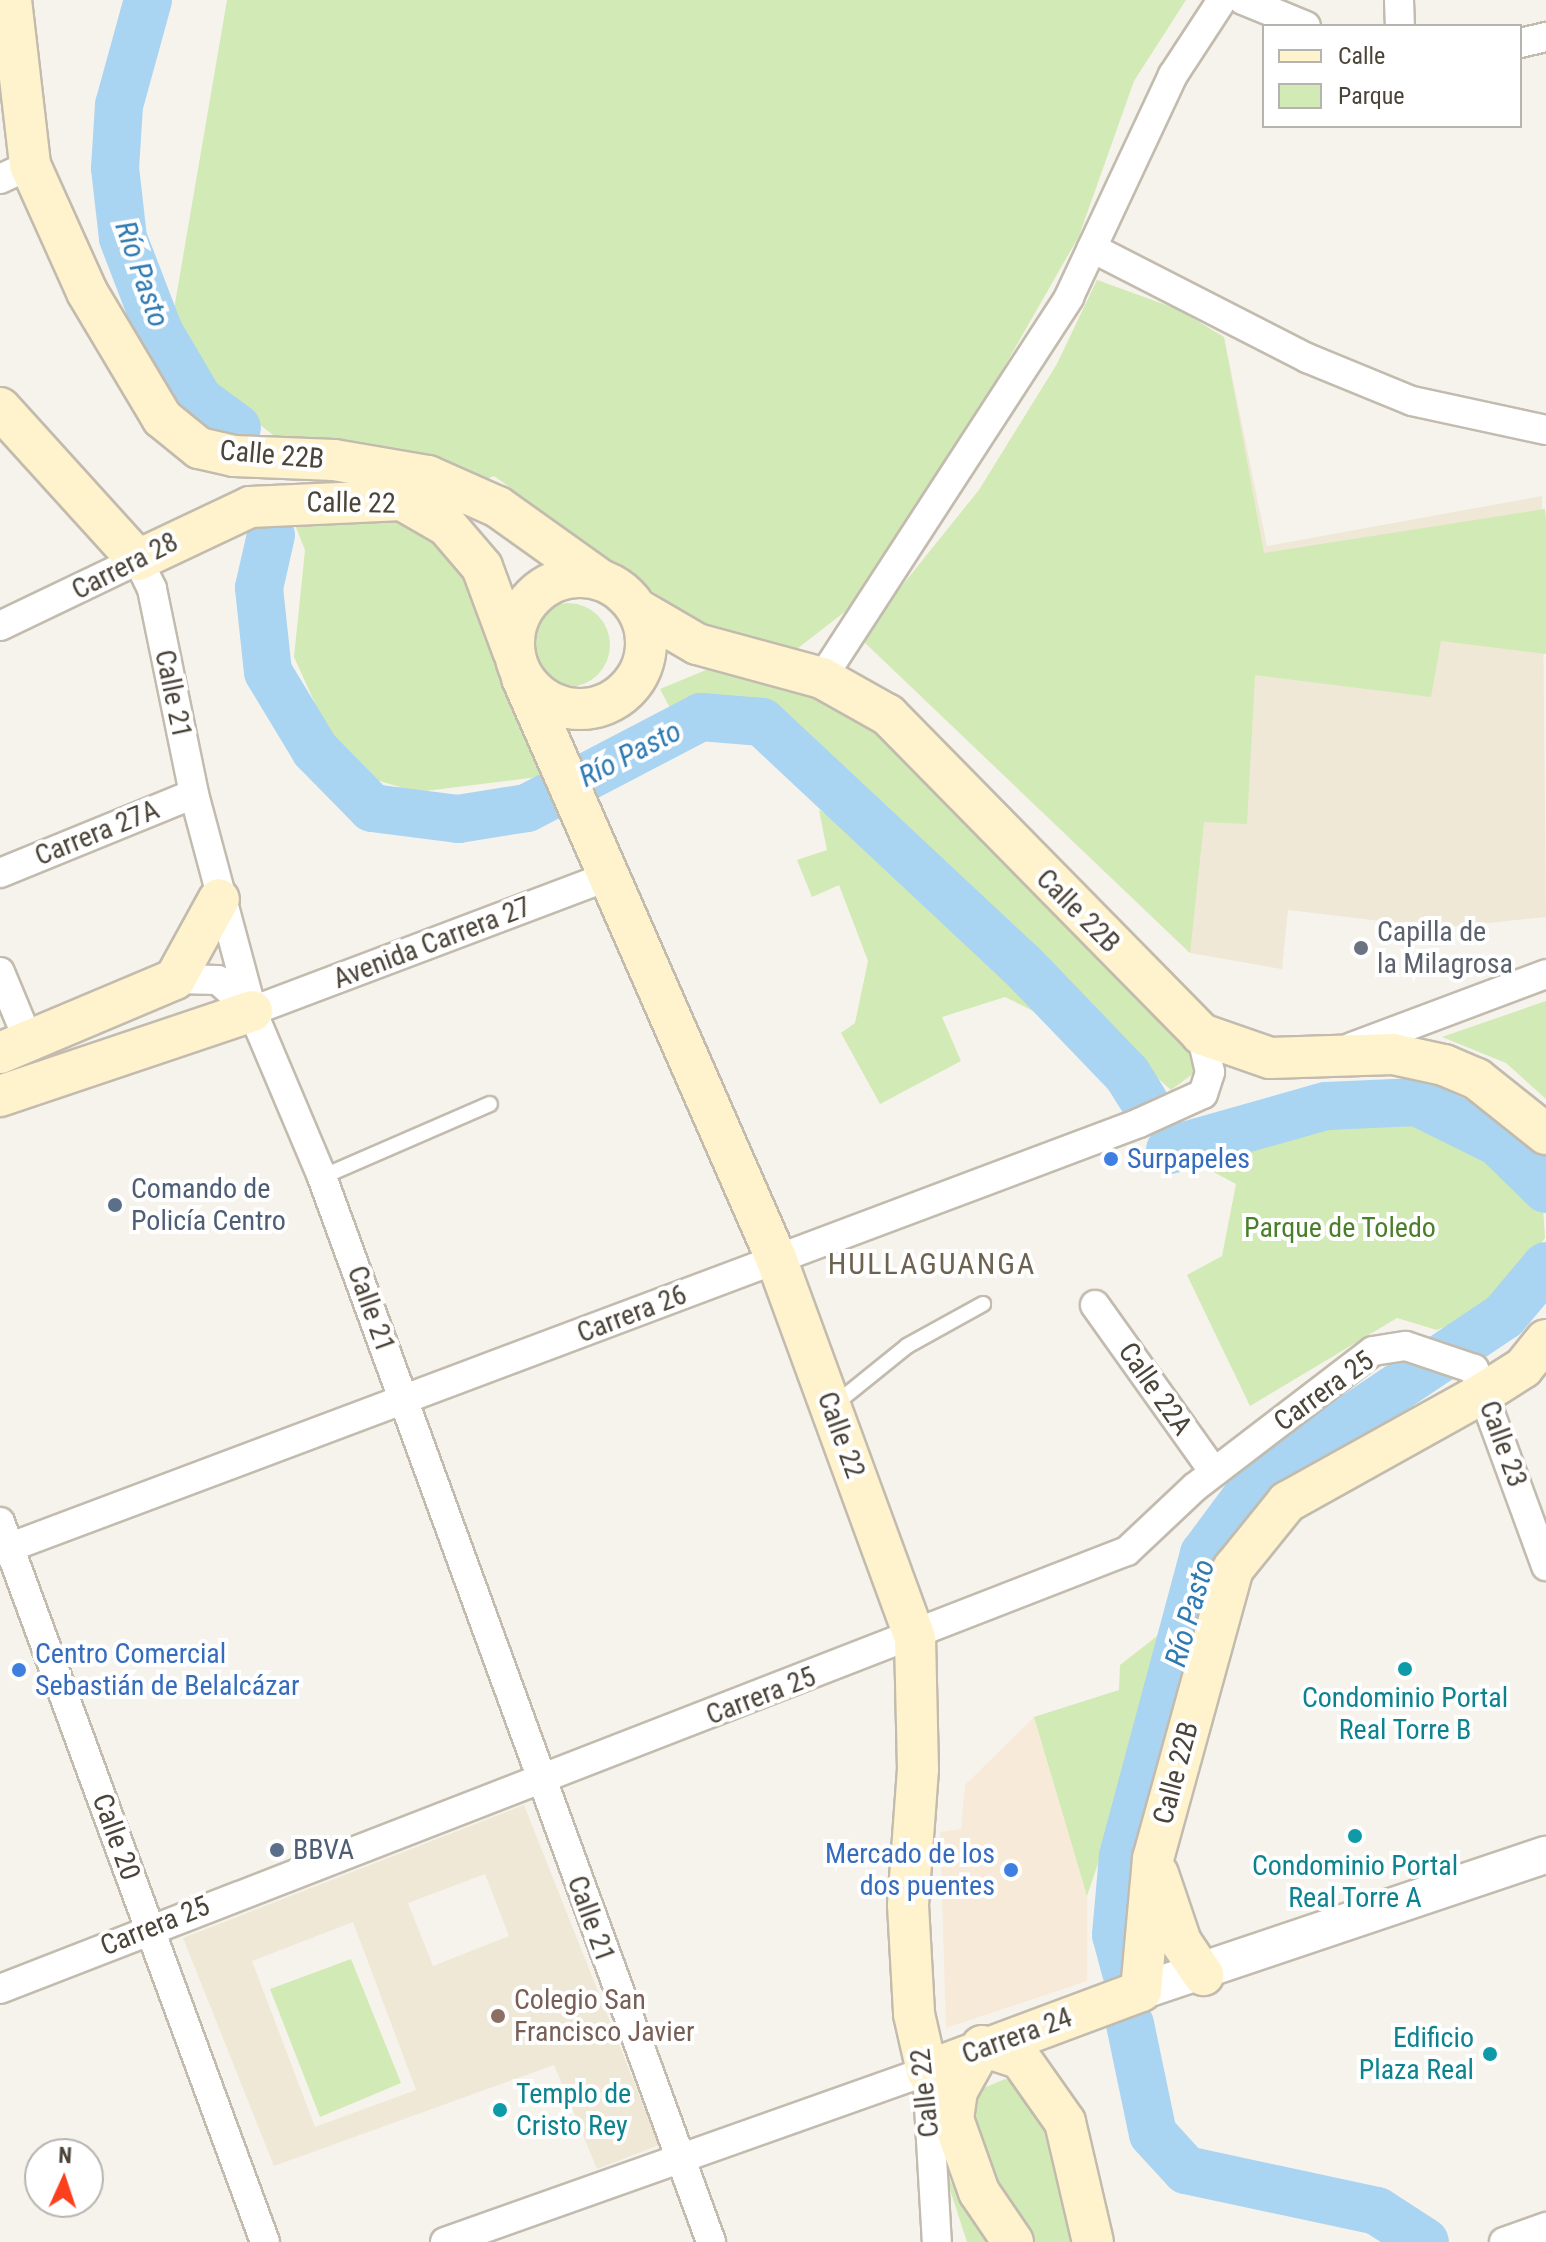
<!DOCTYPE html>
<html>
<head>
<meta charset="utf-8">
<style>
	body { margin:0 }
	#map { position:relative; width:1546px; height:2242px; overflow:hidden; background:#f6f3ec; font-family:"Roboto Condensed",sans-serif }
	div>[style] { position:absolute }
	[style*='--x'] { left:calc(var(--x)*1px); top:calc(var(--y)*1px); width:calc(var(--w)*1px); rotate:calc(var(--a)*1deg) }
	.commercial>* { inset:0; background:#f7ead8 }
	.education>* { inset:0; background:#efe8d6 }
	.green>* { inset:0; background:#d2eab5 }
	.round { border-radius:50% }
	.river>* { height:48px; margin:-24px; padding:0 24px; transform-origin:24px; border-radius:24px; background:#a9d4f2 }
	.roads { filter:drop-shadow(2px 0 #c2bbae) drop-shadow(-2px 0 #c2bbae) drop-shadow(0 2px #c2bbae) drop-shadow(0 -2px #c2bbae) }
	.service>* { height:14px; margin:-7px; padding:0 7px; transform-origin:7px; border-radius:7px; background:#fff }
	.minor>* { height:28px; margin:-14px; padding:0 14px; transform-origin:14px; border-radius:14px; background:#fff }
	.tertiary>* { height:36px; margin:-18px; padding:0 18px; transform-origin:18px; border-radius:18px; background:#fff }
	.secondary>* { height:40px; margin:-20px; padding:0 20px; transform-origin:20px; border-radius:20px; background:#fff3cd }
	.secondary>.ring { margin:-20px; padding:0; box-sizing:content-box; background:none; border:40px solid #fff3cd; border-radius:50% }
	.dots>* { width:22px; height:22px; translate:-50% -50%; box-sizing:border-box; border:4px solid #fff; border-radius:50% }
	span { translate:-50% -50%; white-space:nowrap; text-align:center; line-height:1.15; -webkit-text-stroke:8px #fff; paint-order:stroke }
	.street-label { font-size:28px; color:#4b4439 }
	.worship-label { font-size:28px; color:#5b616d }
	.left { translate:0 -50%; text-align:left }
	.shop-label { font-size:28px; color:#366cbe }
	.right { translate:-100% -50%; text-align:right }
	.service-label { font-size:28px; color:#4e5e75 }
	.park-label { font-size:28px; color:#4a7f2a }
	.culture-label { font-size:28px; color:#0d838f }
	.education-label { font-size:28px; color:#785e54 }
	.water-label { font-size:30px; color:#2e7ab2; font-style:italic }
	.neighbourhood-label { font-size:30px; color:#6e6250; letter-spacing:2px }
	.legend { position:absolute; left:1262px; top:24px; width:260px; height:104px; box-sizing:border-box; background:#fff; border:2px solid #b7b4b0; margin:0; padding:10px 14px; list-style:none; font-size:24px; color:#4b4439 }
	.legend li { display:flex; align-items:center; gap:16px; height:40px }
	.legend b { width:40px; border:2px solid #b7b4b0 }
	.north { position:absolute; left:24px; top:2138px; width:80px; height:80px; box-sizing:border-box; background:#fff; border:2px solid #b7b4b0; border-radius:50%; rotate:3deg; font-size:22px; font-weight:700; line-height:32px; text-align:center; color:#4b4439 }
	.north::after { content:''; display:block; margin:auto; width:28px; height:36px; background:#fc3f1d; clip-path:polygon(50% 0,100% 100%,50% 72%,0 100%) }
</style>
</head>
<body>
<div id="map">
	<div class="commercial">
		<i style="clip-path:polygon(1034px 1717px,1087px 1896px,1087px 1981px,946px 2028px,940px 1832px,961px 1829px,965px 1785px)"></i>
	</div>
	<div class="education">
		<i style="clip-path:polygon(1097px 280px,1177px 309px,1224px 337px,1267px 546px,1542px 496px,1546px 917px,1439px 928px,1288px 910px,1282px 969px,1190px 953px,860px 638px,979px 490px,1057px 364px)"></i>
		<i style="clip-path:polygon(evenodd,524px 1805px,659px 2145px,597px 2169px,554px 2065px,274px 2166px,183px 1938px,524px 1805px,485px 1874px,509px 1936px,433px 1966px,408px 1903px,485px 1874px,524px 1805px,353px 1922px,416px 2090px,315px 2127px,252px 1961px,353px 1922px)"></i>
	</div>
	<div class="green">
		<i style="clip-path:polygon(227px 0,1186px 0,1134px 81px,1079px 236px,931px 495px,851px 607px,789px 655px,713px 635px,494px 476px,462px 489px,302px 457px,229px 401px,172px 321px)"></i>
		<i style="clip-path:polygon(1097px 280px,1177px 309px,1224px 337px,1264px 553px,1545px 509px,1546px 520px,1546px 654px,1441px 641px,1431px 697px,1255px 675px,1247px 824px,1204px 822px,1190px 953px,860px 638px,979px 490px,1057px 364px)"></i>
		<i style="clip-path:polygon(391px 513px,432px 533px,471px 577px,546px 776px,417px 792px,366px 777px,334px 745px,294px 657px,305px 550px,291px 515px)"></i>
		<i class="round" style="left:526px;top:603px;width:84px;height:84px"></i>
		<i style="clip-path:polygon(718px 665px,809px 686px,880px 725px,1201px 1052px,1201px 1068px,1171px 1090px,762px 722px,702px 717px,680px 727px,660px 689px)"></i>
		<i style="clip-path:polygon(819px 810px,877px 839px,993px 949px,1035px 1012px,1005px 997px,942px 1017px,961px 1061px,880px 1104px,841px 1033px,855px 1023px,868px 961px,839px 885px,812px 897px,797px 860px,827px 850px)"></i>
		<i style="clip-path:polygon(1546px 1001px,1546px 1099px,1506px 1063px,1442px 1037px)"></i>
		<i style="clip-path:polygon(1422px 1119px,1468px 1137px,1511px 1172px,1543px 1207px,1545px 1238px,1510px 1287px,1465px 1319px,1437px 1330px,1397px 1318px,1250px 1406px,1187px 1275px,1222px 1256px,1236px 1184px,1189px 1159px,1201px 1146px,1286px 1126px)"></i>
		<i style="clip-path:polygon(1161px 1633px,1122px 1793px,1087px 1896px,1034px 1717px,1119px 1690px,1120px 1665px)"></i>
		<i style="clip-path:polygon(351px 1959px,401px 2083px,320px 2117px,270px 1989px)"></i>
		<i style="clip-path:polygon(1005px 2079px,1026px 2087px,1055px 2145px,1076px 2242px,1028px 2242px,970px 2141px,972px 2093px)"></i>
		<i style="clip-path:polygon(943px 2168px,959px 2197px,997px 2242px,967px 2242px)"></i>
	</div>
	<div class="river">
		<i style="--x:148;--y:0;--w:109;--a:105.4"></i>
		<i style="--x:119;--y:105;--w:63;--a:93.6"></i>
		<i style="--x:115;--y:168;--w:70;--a:83.5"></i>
		<i style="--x:123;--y:238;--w:101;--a:69"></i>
		<i style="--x:159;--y:332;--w:79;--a:59.5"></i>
		<i style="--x:199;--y:400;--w:47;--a:36.4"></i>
		<i style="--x:271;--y:535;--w:54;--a:102.8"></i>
		<i style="--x:259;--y:588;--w:84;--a:83.9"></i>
		<i style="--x:268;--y:672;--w:91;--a:58.9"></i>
		<i style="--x:315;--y:750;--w:81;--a:45.5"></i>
		<i style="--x:372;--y:808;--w:87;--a:7.3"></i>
		<i style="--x:458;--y:819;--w:70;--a:-9.1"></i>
		<i style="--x:527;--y:808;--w:196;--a:-27.6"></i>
		<i style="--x:701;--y:717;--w:61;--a:4.7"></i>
		<i style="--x:762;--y:722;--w:356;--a:43.1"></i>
		<i style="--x:1022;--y:965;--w:151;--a:46.1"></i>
		<i style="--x:1127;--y:1074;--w:32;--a:58"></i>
		<i style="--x:1170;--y:1150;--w:162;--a:-15.8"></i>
		<i style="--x:1326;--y:1106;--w:91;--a:-2.5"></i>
		<i style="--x:1417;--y:1102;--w:90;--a:26.3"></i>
		<i style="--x:1498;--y:1142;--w:67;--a:44.4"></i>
		<i style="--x:1126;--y:1972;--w:38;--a:-105"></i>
		<i style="--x:1116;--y:1935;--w:79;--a:-84.9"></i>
		<i style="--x:1123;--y:1856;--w:313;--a:-75"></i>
		<i style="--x:1204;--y:1554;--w:92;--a:-53.4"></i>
		<i style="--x:1259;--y:1480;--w:295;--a:-33.8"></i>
		<i style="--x:1504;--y:1316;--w:65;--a:-50"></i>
		<i style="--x:1130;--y:2024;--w:112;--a:78.2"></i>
		<i style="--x:1153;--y:2134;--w:49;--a:47.5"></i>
		<i style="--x:1186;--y:2170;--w:195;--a:12.1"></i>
		<i style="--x:1377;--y:2211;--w:57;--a:32.9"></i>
	</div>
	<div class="roads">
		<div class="service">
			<i style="--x:322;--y:1177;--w:183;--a:-23.5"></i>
			<i style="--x:834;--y:1405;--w:94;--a:-38.9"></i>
			<i style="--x:907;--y:1346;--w:87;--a:-28.9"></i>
		</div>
		<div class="minor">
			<i style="--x:1243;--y:0;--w:68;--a:22.4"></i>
			<i style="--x:1399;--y:0;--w:26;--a:88"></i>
			<i style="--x:1520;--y:43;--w:27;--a:-13"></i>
			<i style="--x:0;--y:179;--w:33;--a:-25"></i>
			<i style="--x:1092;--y:248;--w:242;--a:27.1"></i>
			<i style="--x:1307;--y:358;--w:113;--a:22.3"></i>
			<i style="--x:1412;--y:401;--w:137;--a:12.2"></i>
			<i style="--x:0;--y:626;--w:153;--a:-25.6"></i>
			<i style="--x:138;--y:560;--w:32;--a:64"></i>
			<i style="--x:152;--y:589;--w:209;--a:78.4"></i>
			<i style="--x:194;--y:794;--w:225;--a:75"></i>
			<i style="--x:252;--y:1011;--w:180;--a:67.1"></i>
			<i style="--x:322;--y:1177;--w:1134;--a:69.93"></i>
			<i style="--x:822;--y:678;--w:454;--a:-57"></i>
			<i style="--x:1069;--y:297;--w:245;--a:-64.9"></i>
			<i style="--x:1173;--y:75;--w:90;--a:-56.8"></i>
			<i style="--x:0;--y:873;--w:209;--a:-22.2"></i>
			<i style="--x:0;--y:972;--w:76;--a:67.5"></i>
			<i style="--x:175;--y:979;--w:43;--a:1.3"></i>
			<i style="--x:218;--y:980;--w:42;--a:42.1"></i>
			<i style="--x:252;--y:1011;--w:385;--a:-20.7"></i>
			<i style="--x:1352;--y:1047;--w:207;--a:-20.6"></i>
			<i style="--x:1095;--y:1305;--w:205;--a:54.5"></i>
			<i style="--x:0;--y:1522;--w:767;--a:69.79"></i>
			<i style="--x:0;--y:1551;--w:1217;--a:-20.59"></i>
			<i style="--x:1139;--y:1123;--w:70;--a:-24.4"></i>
			<i style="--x:1203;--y:1094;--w:23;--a:-72"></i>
			<i style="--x:1210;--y:1072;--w:39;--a:-103"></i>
			<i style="--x:0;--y:1989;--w:1209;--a:-21.24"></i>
			<i style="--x:1127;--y:1551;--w:93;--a:-43.3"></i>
			<i style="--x:1195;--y:1487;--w:224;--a:-37.4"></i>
			<i style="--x:1373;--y:1351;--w:33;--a:-9"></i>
			<i style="--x:1406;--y:1346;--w:72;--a:18.7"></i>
			<i style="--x:1474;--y:1369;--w:210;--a:69.9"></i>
			<i style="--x:445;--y:2242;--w:511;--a:-19.53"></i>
			<i style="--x:927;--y:2071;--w:171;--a:86.7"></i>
			<i style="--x:1504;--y:2242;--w:45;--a:-19.7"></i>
		</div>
		<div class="tertiary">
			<i style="--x:1141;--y:1991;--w:427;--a:-18.6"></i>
		</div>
		<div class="secondary">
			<i style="--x:11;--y:0;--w:166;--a:83.4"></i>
			<i style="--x:30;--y:165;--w:139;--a:65.8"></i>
			<i style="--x:87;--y:292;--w:147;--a:59.2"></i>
			<i style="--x:162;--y:418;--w:48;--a:39"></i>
			<i style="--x:199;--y:448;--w:36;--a:13"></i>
			<i style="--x:234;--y:456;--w:100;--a:2.3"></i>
			<i style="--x:334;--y:460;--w:95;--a:9.7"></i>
			<i style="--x:428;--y:476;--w:77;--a:23.9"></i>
			<i style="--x:498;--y:507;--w:124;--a:35.5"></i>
			<i style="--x:0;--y:408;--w:205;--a:47.8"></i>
			<i style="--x:138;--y:560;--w:124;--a:-25.3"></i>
			<i style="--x:250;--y:507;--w:152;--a:-2.6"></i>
			<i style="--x:402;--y:500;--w:52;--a:30"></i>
			<i style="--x:447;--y:526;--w:54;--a:49.5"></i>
			<i style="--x:482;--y:567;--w:90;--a:69.7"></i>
			<i class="ring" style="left:514px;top:577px;width:92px;height:92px"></i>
			<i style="--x:637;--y:609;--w:69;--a:30.3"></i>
			<i style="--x:697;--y:644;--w:130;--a:15.2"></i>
			<i style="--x:822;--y:678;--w:76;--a:29.3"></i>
			<i style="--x:888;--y:715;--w:447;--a:45.5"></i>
			<i style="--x:1201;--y:1034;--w:73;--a:19.2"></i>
			<i style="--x:1270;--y:1058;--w:123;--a:-1.9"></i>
			<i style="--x:1393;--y:1054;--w:52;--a:12.2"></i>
			<i style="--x:1444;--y:1065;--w:36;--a:23"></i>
			<i style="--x:1477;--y:1079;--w:88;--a:38.6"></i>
			<i style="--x:522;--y:678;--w:633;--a:66.35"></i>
			<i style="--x:776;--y:1258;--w:405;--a:69.9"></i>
			<i style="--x:915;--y:1638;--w:131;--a:88.7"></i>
			<i style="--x:918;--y:1769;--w:136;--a:94.2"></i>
			<i style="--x:908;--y:1905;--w:109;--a:86.8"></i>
			<i style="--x:914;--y:2014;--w:58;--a:77.2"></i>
			<i style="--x:927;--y:2071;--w:55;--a:61.6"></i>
			<i style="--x:0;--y:1053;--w:190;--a:-22.9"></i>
			<i style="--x:175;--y:979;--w:91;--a:-61.2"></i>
			<i style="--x:0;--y:1096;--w:266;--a:-18.6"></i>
			<i style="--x:1158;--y:1874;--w:72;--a:71.3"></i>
			<i style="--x:1181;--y:1942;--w:40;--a:56"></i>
			<i style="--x:927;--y:2071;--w:228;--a:-20.5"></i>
			<i style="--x:1141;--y:1991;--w:133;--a:-84.8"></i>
			<i style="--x:1153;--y:1859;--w:301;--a:-74.6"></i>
			<i style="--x:1233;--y:1569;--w:86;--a:-51.1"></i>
			<i style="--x:1287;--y:1502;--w:227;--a:-29.1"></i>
			<i style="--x:1485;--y:1392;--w:45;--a:-32.3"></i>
			<i style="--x:1523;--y:1368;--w:36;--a:-51"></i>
			<i style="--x:1013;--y:2242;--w:60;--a:-124.2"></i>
			<i style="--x:979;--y:2192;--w:77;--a:-109.6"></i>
			<i style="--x:953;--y:2119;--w:28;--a:-82"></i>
			<i style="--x:957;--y:2091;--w:51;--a:-60.9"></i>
			<i style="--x:982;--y:2046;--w:40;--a:18"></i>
			<i style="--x:1020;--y:2058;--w:78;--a:54.9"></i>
			<i style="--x:1065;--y:2122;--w:123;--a:76.9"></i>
		</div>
	</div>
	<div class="dots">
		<i style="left:1361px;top:948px;background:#6b7280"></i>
		<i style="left:1111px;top:1159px;background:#3f7fe0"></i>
		<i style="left:115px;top:1205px;background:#5c6f8a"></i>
		<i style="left:1405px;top:1669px;background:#0f9aa8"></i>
		<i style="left:19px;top:1670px;background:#3f7fe0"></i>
		<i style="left:1355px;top:1836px;background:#0f9aa8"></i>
		<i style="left:277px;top:1850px;background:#5c6f8a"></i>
		<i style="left:1011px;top:1870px;background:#3f7fe0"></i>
		<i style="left:498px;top:2016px;background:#8d6e63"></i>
		<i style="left:1490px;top:2054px;background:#0f9aa8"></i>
		<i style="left:500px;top:2110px;background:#0f9aa8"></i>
	</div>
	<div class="street-label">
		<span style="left:272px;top:455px;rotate:5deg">Calle 22B</span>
		<span style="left:351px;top:503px;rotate:1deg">Calle 22</span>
		<span style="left:125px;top:566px;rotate:-27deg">Carrera 28</span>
		<span style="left:173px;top:694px;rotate:78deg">Calle 21</span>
		<span style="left:97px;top:833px;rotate:-22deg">Carrera 27A</span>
		<span style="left:1078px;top:911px;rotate:45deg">Calle 22B</span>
		<span style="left:432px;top:943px;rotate:-21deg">Avenida Carrera 27</span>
		<span style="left:371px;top:1309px;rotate:70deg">Calle 21</span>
		<span style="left:632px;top:1314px;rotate:-21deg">Carrera 26</span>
		<span style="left:1155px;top:1389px;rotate:55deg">Calle 22A</span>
		<span style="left:1324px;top:1391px;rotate:-36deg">Carrera 25</span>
		<span style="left:841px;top:1435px;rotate:70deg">Calle 22</span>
		<span style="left:1503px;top:1444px;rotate:70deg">Calle 23</span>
		<span style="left:761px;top:1696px;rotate:-21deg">Carrera 25</span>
		<span style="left:1176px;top:1773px;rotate:-75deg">Calle 22B</span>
		<span style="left:116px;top:1837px;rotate:70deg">Calle 20</span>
		<span style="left:591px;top:1919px;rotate:70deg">Calle 21</span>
		<span style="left:155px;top:1926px;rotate:-22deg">Carrera 25</span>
		<span style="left:1017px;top:2036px;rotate:-20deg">Carrera 24</span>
		<span style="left:925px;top:2093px;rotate:-96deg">Calle 22</span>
	</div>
	<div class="worship-label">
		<span class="left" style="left:1377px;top:948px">Capilla de<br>la Milagrosa</span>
	</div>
	<div class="shop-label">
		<span class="left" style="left:1127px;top:1159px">Surpapeles</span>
		<span class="left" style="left:35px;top:1670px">Centro Comercial<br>Sebastián de Belalcázar</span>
		<span class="right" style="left:995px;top:1870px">Mercado de los<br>dos puentes</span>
	</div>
	<div class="service-label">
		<span class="left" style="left:131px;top:1205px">Comando de<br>Policía Centro</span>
		<span class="left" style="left:293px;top:1850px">BBVA</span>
	</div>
	<div class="park-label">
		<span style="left:1340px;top:1228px">Parque de Toledo</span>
	</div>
	<div class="culture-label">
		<span style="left:1405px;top:1714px">Condominio Portal<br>Real Torre B</span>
		<span style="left:1355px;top:1882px">Condominio Portal<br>Real Torre A</span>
		<span class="right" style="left:1474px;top:2054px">Edificio<br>Plaza Real</span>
		<span class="left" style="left:516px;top:2110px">Templo de<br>Cristo Rey</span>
	</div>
	<div class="education-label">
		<span class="left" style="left:514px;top:2016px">Colegio San<br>Francisco Javier</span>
	</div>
	<div class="water-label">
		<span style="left:142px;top:274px;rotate:71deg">Río Pasto</span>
		<span style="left:630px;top:754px;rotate:-27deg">Río Pasto</span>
		<span style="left:1190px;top:1613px;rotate:-74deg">Río Pasto</span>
	</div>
	<div class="neighbourhood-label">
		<span style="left:932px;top:1264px">HULLAGUANGA</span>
	</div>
	<ul class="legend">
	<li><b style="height:10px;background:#fff3cd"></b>Calle</li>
	<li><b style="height:22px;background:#d2eab5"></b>Parque</li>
	</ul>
	<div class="north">N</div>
</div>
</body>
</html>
